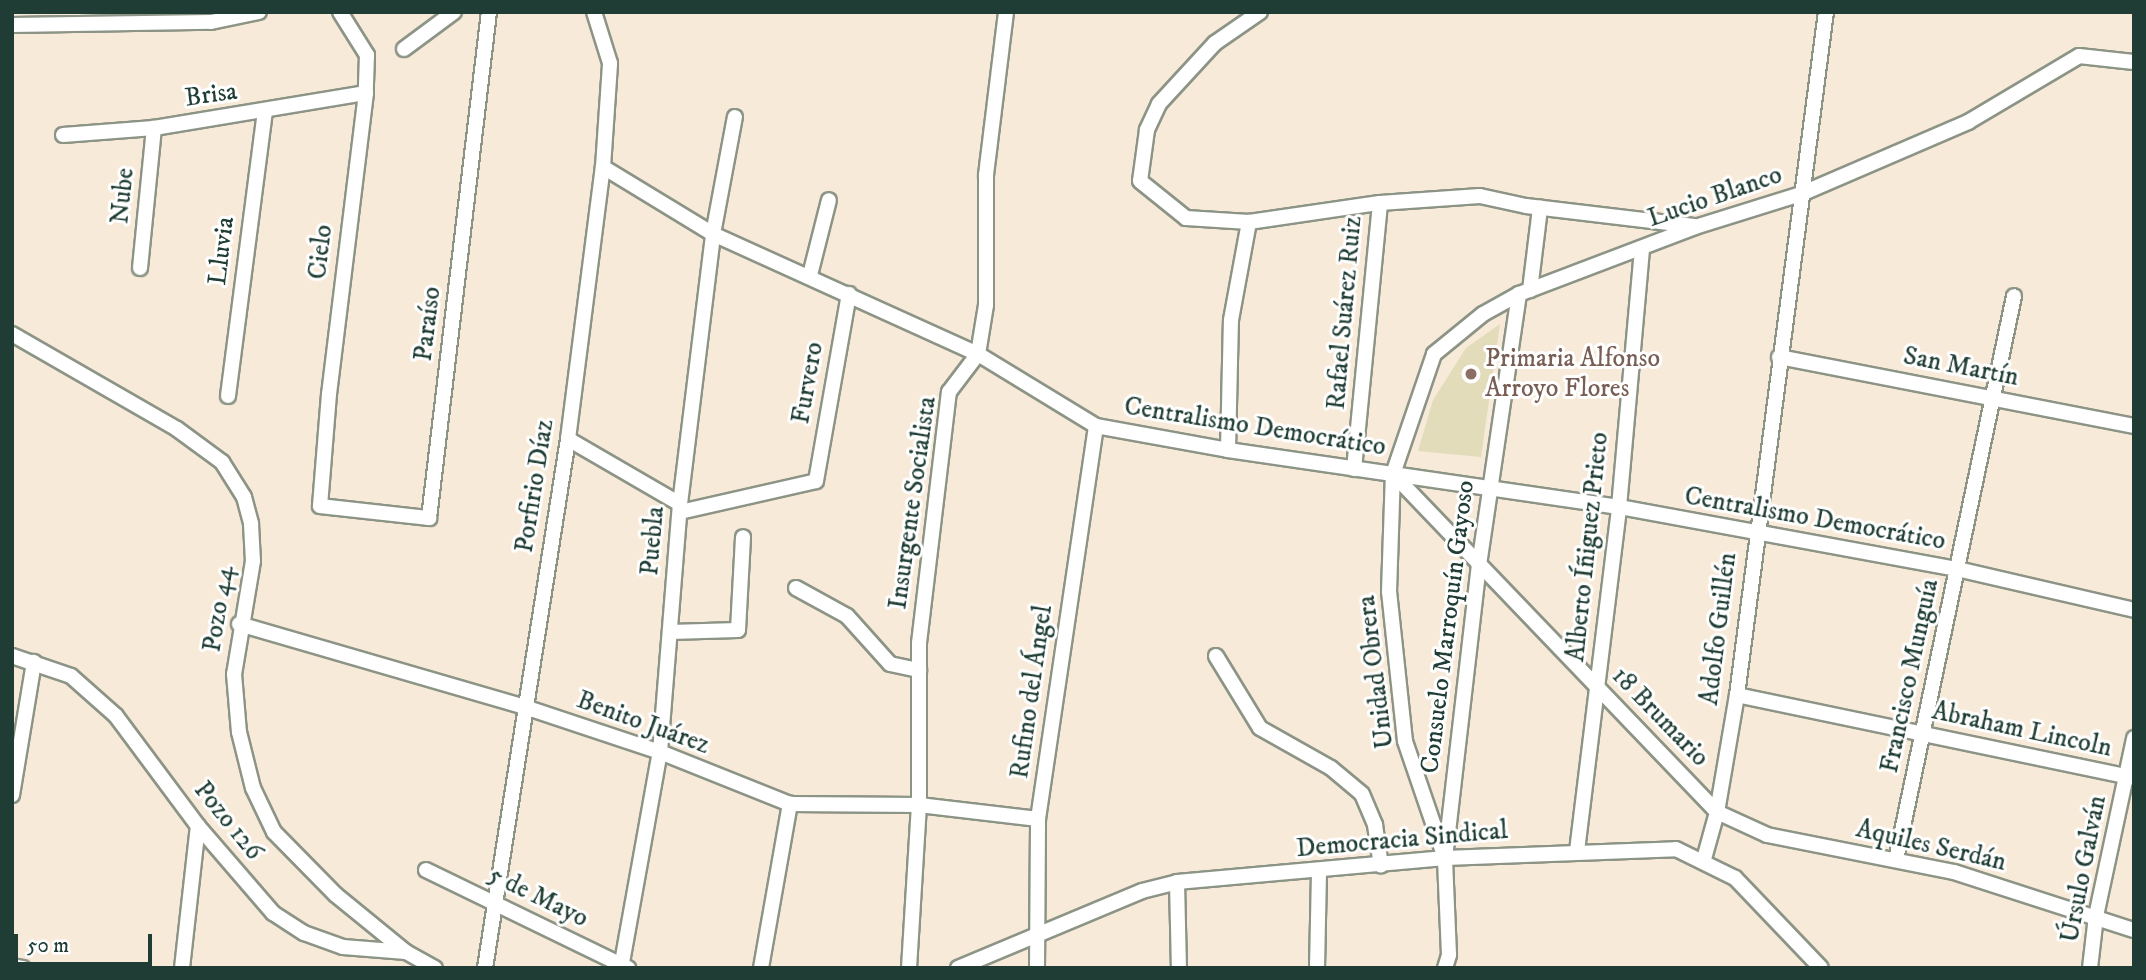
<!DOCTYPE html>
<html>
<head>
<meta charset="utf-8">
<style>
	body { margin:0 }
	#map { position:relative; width:2146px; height:980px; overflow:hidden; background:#f8ead9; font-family:"IM FELL DW Pica",serif }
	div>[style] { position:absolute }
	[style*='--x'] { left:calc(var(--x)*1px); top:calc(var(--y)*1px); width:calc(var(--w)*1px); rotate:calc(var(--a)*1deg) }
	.built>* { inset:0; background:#e2dcba }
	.roads { filter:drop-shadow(2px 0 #8c9486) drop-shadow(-2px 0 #8c9486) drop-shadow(0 2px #8c9486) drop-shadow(0 -2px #8c9486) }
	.street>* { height:14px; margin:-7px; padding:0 7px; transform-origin:7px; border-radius:7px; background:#fff }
	.dots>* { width:19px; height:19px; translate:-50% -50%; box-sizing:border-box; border:4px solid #fff; border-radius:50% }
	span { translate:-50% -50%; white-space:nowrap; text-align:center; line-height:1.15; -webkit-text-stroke:6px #fff; paint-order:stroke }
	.street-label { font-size:26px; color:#1f3d34 }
	.education-label { font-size:26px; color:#785e54 }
	.left { translate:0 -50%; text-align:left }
	.frame { position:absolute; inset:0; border:14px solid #1f3d34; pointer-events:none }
	.scale { position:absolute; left:14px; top:934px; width:138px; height:32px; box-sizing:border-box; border:4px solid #1f3d34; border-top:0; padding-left:9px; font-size:21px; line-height:24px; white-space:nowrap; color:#1f3d34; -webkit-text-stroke:5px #fff; paint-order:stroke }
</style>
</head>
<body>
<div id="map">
	<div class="built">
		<i style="clip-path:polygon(1500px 324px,1481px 457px,1418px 451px,1433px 400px,1466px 348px)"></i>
	</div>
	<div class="roads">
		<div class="street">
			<i style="--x:340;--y:12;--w:51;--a:57.9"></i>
			<i style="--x:367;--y:55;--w:38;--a:92"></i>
			<i style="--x:366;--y:93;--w:303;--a:97"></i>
			<i style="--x:329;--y:394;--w:112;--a:94.6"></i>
			<i style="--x:320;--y:506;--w:110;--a:6.3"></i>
			<i style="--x:429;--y:518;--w:510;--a:-83.24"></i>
			<i style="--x:1260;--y:12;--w:55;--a:145.4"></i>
			<i style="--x:1215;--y:43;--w:83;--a:132.6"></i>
			<i style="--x:1159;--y:104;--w:29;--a:115"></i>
			<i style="--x:1147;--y:130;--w:51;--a:97.8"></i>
			<i style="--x:1140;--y:181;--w:59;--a:38.8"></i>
			<i style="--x:1186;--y:218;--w:63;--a:3.6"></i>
			<i style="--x:1249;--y:222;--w:132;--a:-8.3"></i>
			<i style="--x:1380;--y:203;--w:100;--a:-4"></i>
			<i style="--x:1480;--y:196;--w:47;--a:12.3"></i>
			<i style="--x:1526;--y:206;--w:169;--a:6.8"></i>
			<i style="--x:12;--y:25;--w:199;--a:-0.9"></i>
			<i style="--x:211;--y:22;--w:49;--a:-11.8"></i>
			<i style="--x:404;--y:49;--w:62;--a:-36.5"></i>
			<i style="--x:63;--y:135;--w:91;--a:-4.4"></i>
			<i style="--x:154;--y:128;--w:215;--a:-9.4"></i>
			<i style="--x:603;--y:167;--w:129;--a:31.3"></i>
			<i style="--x:713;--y:234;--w:291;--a:24.4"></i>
			<i style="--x:978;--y:354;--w:138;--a:31.4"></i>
			<i style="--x:1096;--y:426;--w:134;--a:10.3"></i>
			<i style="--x:1228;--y:450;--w:395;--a:8.3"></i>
			<i style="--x:1619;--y:507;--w:344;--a:10.4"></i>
			<i style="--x:1957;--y:569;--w:182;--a:13"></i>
			<i style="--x:140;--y:268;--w:141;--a:-84.3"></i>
			<i style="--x:810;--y:275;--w:77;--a:-75.8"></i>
			<i style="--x:1530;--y:290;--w:83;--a:-83"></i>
			<i style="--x:12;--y:334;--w:190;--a:29.9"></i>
			<i style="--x:177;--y:429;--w:56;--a:36.3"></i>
			<i style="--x:222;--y:462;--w:41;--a:57.8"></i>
			<i style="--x:244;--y:497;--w:28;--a:75"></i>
			<i style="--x:251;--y:524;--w:37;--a:87"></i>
			<i style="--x:253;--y:561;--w:115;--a:99.5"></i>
			<i style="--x:234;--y:674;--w:58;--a:85.1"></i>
			<i style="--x:239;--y:732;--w:58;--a:76"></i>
			<i style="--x:253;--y:788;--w:49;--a:64.5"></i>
			<i style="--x:274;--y:832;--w:88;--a:45.5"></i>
			<i style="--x:336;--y:895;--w:90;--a:39.2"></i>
			<i style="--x:1779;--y:357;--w:362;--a:11"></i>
			<i style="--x:228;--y:396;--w:286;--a:-82.6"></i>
			<i style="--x:568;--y:439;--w:129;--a:30.1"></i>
			<i style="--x:1228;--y:450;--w:130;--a:-88.7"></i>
			<i style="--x:1231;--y:320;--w:100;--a:-79.6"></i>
			<i style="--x:1354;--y:469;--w:267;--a:-84.4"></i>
			<i style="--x:1393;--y:474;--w:468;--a:46.2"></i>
			<i style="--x:1717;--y:812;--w:55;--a:24.7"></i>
			<i style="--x:1767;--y:835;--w:191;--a:11.2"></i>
			<i style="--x:1954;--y:872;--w:189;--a:17.9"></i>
			<i style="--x:680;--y:512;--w:139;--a:-12.8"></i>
			<i style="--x:816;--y:481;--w:190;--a:-80"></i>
			<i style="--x:796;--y:588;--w:58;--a:28.8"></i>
			<i style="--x:847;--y:616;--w:64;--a:48.1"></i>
			<i style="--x:890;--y:664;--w:30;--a:12"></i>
			<i style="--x:239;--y:624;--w:298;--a:16.2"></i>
			<i style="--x:525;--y:707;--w:142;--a:18.4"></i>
			<i style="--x:660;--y:752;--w:140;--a:21.8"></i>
			<i style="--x:790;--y:804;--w:129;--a:0.4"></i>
			<i style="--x:919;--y:805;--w:120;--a:6.7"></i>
			<i style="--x:670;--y:632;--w:68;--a:-1.7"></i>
			<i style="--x:738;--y:630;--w:93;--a:-86.9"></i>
			<i style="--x:12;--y:656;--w:62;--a:18.7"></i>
			<i style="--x:71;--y:676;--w:60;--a:41.6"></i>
			<i style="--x:116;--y:716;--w:137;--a:53.3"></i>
			<i style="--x:198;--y:826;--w:115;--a:49.2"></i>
			<i style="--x:273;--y:913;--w:37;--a:33"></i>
			<i style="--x:304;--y:933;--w:41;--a:19.7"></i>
			<i style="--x:343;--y:947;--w:63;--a:4.5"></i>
			<i style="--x:406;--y:952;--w:33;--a:29"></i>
			<i style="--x:1216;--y:656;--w:84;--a:58.6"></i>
			<i style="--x:1260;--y:728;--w:81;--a:29.4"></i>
			<i style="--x:1331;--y:768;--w:40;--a:40"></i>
			<i style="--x:1362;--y:794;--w:34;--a:67"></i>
			<i style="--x:1375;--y:825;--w:41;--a:81.7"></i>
			<i style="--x:1737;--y:695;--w:406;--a:11.8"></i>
			<i style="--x:12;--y:795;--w:135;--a:-80.6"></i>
			<i style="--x:1577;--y:851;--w:347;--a:-83"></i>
			<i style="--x:1619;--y:507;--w:260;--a:-84.9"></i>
			<i style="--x:1445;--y:858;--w:124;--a:-108.9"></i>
			<i style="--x:1405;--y:741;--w:150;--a:-96.1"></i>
			<i style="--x:1389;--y:592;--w:118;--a:-88.1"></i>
			<i style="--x:1393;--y:474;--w:127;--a:-71.1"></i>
			<i style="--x:1434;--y:354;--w:63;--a:-39.2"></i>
			<i style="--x:1483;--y:314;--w:41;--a:-29.1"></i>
			<i style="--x:1519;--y:294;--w:188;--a:-20.8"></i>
			<i style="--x:1695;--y:227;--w:111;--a:-17.3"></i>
			<i style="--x:1801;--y:194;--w:182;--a:-23.3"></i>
			<i style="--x:1968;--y:122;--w:129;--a:-30.7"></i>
			<i style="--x:2079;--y:56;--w:55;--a:6.2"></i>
			<i style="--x:1704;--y:859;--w:49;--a:-74.5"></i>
			<i style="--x:1717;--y:812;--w:119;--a:-80.3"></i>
			<i style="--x:1737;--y:695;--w:689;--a:-82.58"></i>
			<i style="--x:1896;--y:860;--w:576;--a:-78.18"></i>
			<i style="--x:426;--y:870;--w:225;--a:25.9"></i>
			<i style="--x:1177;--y:882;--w:86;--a:88.7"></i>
			<i style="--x:12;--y:966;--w:11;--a:10"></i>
			<i style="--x:182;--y:968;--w:143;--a:-83.6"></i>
			<i style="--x:485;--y:968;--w:535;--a:-81.08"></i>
			<i style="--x:568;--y:439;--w:274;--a:-82.7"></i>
			<i style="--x:603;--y:167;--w:104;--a:-86.1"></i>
			<i style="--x:610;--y:63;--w:53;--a:-107.4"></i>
			<i style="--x:621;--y:968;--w:219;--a:-79.8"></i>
			<i style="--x:660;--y:752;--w:249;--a:-85.4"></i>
			<i style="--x:680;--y:504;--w:272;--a:-83"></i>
			<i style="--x:713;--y:234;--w:119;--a:-79.4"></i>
			<i style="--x:761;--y:968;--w:167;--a:-80"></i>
			<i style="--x:909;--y:968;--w:163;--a:-86.5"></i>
			<i style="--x:919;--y:805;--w:162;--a:-90"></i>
			<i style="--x:919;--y:643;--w:253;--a:-83.2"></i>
			<i style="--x:949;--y:392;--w:48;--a:-52.7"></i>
			<i style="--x:978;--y:354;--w:50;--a:-80.7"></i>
			<i style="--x:986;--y:305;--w:130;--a:-90"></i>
			<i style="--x:986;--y:175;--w:164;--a:-83"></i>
			<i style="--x:958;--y:968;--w:199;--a:-22.7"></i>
			<i style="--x:1142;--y:891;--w:36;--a:-14"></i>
			<i style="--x:1177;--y:882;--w:269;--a:-5.1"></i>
			<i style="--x:1445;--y:858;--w:231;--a:-2.2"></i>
			<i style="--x:1676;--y:849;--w:66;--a:26.2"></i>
			<i style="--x:1735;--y:878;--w:124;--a:46.3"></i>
			<i style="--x:1037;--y:968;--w:149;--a:-89.6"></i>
			<i style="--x:1038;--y:819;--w:397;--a:-81.6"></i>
			<i style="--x:1317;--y:968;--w:96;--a:-88.8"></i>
			<i style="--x:1445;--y:968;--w:14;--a:-73"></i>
			<i style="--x:1449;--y:955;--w:97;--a:-92.4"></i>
			<i style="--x:1445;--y:858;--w:295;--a:-83.4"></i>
			<i style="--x:1479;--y:565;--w:274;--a:-81.6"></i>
			<i style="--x:2090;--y:968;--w:52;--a:-83.4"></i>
			<i style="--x:2096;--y:916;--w:182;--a:-77.9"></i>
		</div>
	</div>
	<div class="dots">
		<i style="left:1471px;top:374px;background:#8d6e63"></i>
	</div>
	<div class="street-label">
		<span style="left:211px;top:95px;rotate:-8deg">Brisa</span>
		<span style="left:123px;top:196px;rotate:-84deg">Nube</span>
		<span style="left:1715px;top:197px;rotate:-19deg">Lucio Blanco</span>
		<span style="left:222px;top:251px;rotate:-83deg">Lluvia</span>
		<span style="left:321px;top:252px;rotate:-83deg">Cielo</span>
		<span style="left:1345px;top:313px;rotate:-85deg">Rafael Suárez Ruiz</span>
		<span style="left:428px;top:324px;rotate:-83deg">Paraíso</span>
		<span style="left:1961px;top:367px;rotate:11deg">San Martín</span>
		<span style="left:808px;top:383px;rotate:-80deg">Furvero</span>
		<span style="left:1255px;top:427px;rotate:9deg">Centralismo Democrático</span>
		<span style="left:535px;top:486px;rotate:-81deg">Porfirio Díaz</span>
		<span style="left:913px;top:503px;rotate:-82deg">Insurgente Socialista</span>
		<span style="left:1815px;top:519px;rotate:10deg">Centralismo Democrático</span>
		<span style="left:653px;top:541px;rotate:-85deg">Puebla</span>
		<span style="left:1588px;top:547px;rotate:-84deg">Alberto Íñiguez Prieto</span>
		<span style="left:219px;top:609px;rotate:-81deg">Pozo 44</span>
		<span style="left:1448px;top:627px;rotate:-83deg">Consuelo Marroquín Gayoso</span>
		<span style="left:1719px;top:629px;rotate:-83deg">Adolfo Guillén</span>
		<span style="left:1376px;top:672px;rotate:-97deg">Unidad Obrera</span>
		<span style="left:1910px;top:676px;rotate:-78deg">Francisco Munguía</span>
		<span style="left:1032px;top:692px;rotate:-82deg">Rufino del Ángel</span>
		<span style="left:1660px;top:717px;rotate:46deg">18 Brumario</span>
		<span style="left:643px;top:723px;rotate:20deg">Benito Juárez</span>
		<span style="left:2022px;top:730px;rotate:12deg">Abraham Lincoln</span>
		<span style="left:228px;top:821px;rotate:51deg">Pozo 126</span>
		<span style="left:1402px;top:840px;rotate:-5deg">Democracia Sindical</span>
		<span style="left:1931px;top:846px;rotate:13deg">Aquiles Serdán</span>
		<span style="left:2084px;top:869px;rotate:-79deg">Úrsulo Galván</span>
		<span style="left:538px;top:897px;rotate:26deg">5 de Mayo</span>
	</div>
	<div class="education-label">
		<span class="left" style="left:1485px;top:374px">Primaria Alfonso<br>Arroyo Flores</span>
	</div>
	<div class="frame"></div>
	<div class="scale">50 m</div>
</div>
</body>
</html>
